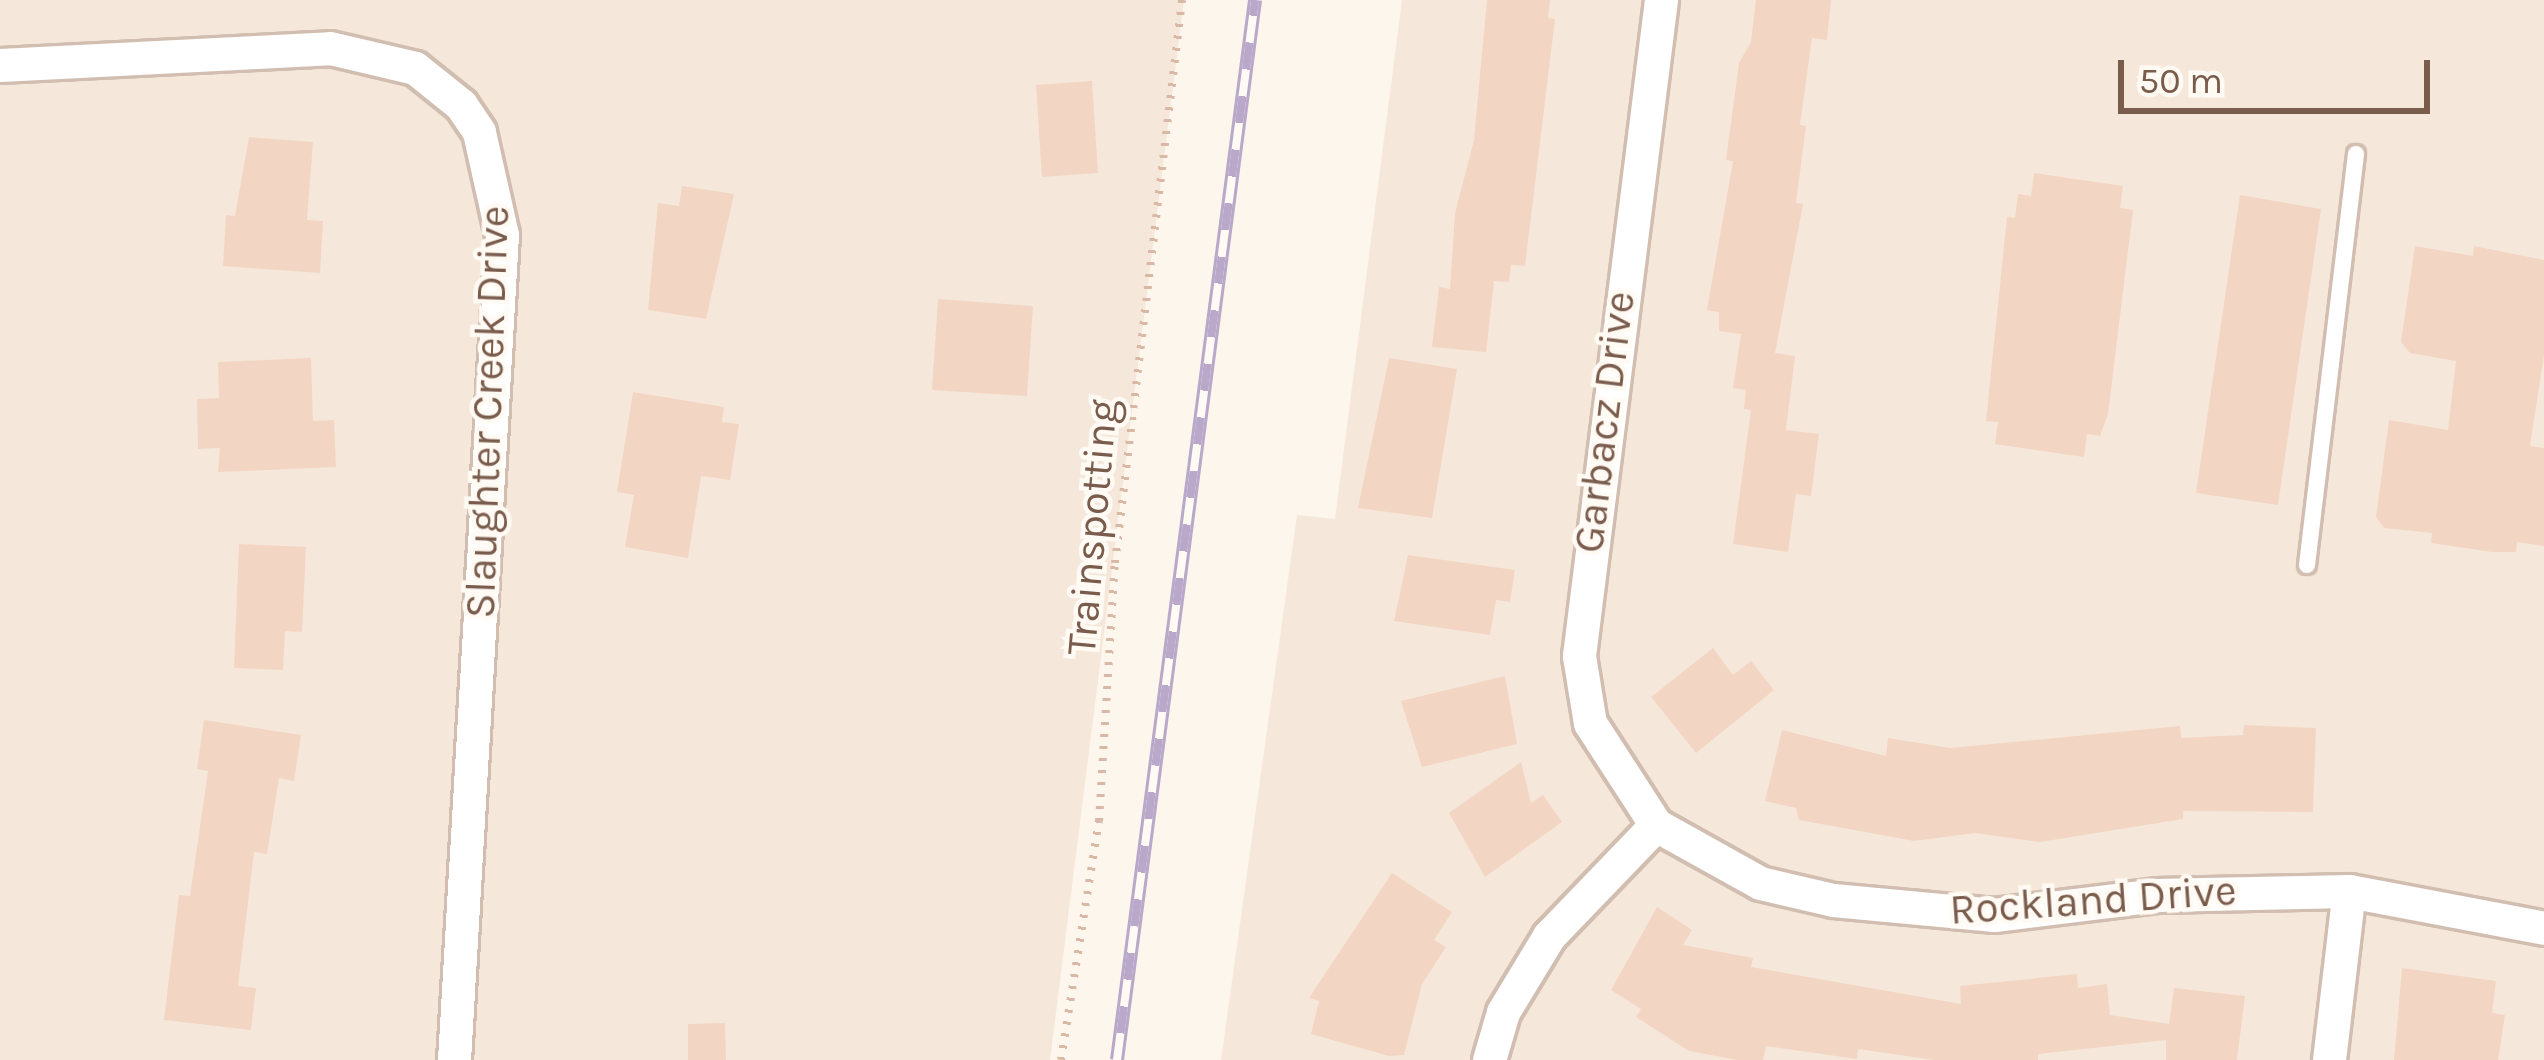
<!DOCTYPE html>
<html>
<head>
<meta charset="utf-8">
<style>
	body { margin:0 }
	#map { position:relative; width:2544px; height:1060px; overflow:hidden; background:#fdf6ec; font-family:Karla,sans-serif }
	div>[style] { position:absolute }
	[style*='--x'] { left:calc(var(--x)*1px); top:calc(var(--y)*1px); width:calc(var(--w)*1px); rotate:calc(var(--a)*1deg) }
	.residential>* { inset:0; background:#f5e8da }
	.building>* { inset:0; background:#f3d5c3 }
	.path>* { height:8px; margin-top:-4px; transform-origin:0; background:repeating-linear-gradient(90deg,#d9b8a5 0 3px,transparent 0 12px) }
	.roads { filter:drop-shadow(3px 0 #d1beb0) drop-shadow(-3px 0 #d1beb0) drop-shadow(0 3px #d1beb0) drop-shadow(0 -3px #d1beb0) }
	.service>* { height:16px; margin:-8px; padding:0 8px; transform-origin:8px; border-radius:8px; background:#fff }
	.minor>* { height:33px; margin:-16.5px; padding:0 16.5px; transform-origin:16.5px; border-radius:16.5px; background:#fff }
	.rail>* { height:14px; margin-top:-7px; transform-origin:0; background:repeating-linear-gradient(90deg,#fffaf3 0 27px,#b9a8c9 0 54px); box-sizing:border-box; border-block:3px solid #b9a8c9 }
	span { translate:-50% -50%; white-space:nowrap; text-align:center; line-height:1.15; -webkit-text-stroke:9px #fffaf3; paint-order:stroke }
	.street-label { font-size:42px; color:#7a5c4d }
	.scale { position:absolute; left:2118px; top:60px; width:312px; height:54px; box-sizing:border-box; border:6px solid #7a5c4d; border-top:0; padding-left:15px; font-size:36px; line-height:42px; white-space:nowrap; color:#7a5c4d; -webkit-text-stroke:9px #fffaf3; paint-order:stroke }
</style>
</head>
<body>
<div id="map">
	<div class="residential">
		<i style="clip-path:polygon(0 0,1184px 0,1050px 1060px,0 1060px)"></i>
		<i style="clip-path:polygon(1402px 0,2544px 0,2544px 1060px,1221px 1060px,1297px 515px,1335px 519px)"></i>
	</div>
	<div class="building">
		<i style="clip-path:polygon(1487px 0,1550px 0,1548px 18px,1555px 19px,1525px 266px,1511px 265px,1509px 282px,1494px 281px,1486px 352px,1432px 347px,1439px 287px,1450px 289px,1455px 213px,1474px 140px)"></i>
		<i style="clip-path:polygon(1756px 0,1831px 0,1827px 40px,1812px 38px,1800px 125px,1806px 126px,1796px 203px,1803px 204px,1775px 353px,1795px 356px,1786px 430px,1819px 434px,1811px 496px,1796px 494px,1788px 552px,1733px 544px,1751px 410px,1744px 409px,1746px 390px,1733px 388px,1741px 334px,1719px 331px,1719px 312px,1707px 310px,1733px 161px,1726px 160px,1739px 63px,1751px 42px)"></i>
		<i style="clip-path:polygon(1092px 81px,1098px 173px,1042px 177px,1036px 85px)"></i>
		<i style="clip-path:polygon(249px 137px,313px 142px,307px 220px,323px 221px,320px 273px,223px 266px,226px 215px,235px 216px)"></i>
		<i style="clip-path:polygon(2034px 173px,2123px 186px,2120px 208px,2133px 210px,2108px 414px,2100px 436px,2087px 434px,2084px 457px,1995px 444px,1998px 422px,1986px 421px,2007px 217px,2015px 218px,2018px 194px,2031px 196px)"></i>
		<i style="clip-path:polygon(682px 186px,734px 194px,706px 319px,648px 310px,658px 203px,679px 206px)"></i>
		<i style="clip-path:polygon(2240px 195px,2321px 209px,2278px 505px,2196px 493px)"></i>
		<i style="clip-path:polygon(2415px 246px,2473px 256px,2474px 246px,2544px 260px,2544px 355px,2530px 446px,2544px 448px,2544px 546px,2517px 542px,2516px 552px,2492px 552px,2431px 543px,2432px 533px,2384px 528px,2376px 517px,2389px 420px,2448px 430px,2456px 361px,2410px 353px,2401px 342px)"></i>
		<i style="clip-path:polygon(938px 299px,1033px 306px,1027px 396px,932px 390px)"></i>
		<i style="clip-path:polygon(311px 358px,313px 421px,334px 420px,336px 467px,218px 472px,220px 448px,198px 449px,197px 399px,219px 398px,218px 362px)"></i>
		<i style="clip-path:polygon(1389px 358px,1457px 369px,1432px 518px,1358px 508px)"></i>
		<i style="clip-path:polygon(633px 392px,724px 407px,722px 422px,739px 424px,730px 480px,701px 476px,688px 558px,625px 547px,634px 495px,617px 492px)"></i>
		<i style="clip-path:polygon(239px 544px,306px 547px,302px 632px,285px 631px,283px 670px,234px 668px)"></i>
		<i style="clip-path:polygon(1408px 555px,1515px 570px,1510px 602px,1496px 600px,1490px 635px,1394px 621px)"></i>
		<i style="clip-path:polygon(1713px 648px,1733px 675px,1751px 661px,1774px 690px,1696px 753px,1651px 697px)"></i>
		<i style="clip-path:polygon(1505px 676px,1517px 744px,1422px 767px,1401px 701px)"></i>
		<i style="clip-path:polygon(204px 720px,301px 735px,294px 781px,279px 778px,267px 854px,254px 852px,238px 986px,256px 988px,251px 1030px,164px 1020px,179px 895px,190px 896px,208px 771px,197px 769px)"></i>
		<i style="clip-path:polygon(2244px 725px,2316px 728px,2313px 812px,2183px 811px,2183px 819px,2040px 842px,1975px 833px,1914px 841px,1799px 820px,1796px 808px,1765px 801px,1782px 730px,1886px 756px,1888px 738px,1950px 748px,2180px 726px,2181px 738px,2243px 735px)"></i>
		<i style="clip-path:polygon(1521px 762px,1531px 803px,1543px 795px,1562px 822px,1485px 877px,1449px 813px)"></i>
		<i style="clip-path:polygon(1392px 873px,1452px 912px,1434px 940px,1446px 947px,1422px 984px,1404px 1055px,1389px 1056px,1311px 1034px,1319px 1001px,1309px 998px)"></i>
		<i style="clip-path:polygon(1657px 907px,1692px 930px,1683px 945px,1753px 958px,1751px 967px,1961px 1004px,1960px 986px,2077px 974px,2078px 988px,2107px 984px,2110px 1015px,2169px 1024px,2174px 988px,2245px 996px,2237px 1060px,2166px 1060px,2166px 1040px,2038px 1054px,2038px 1060px,1934px 1060px,1858px 1049px,1857px 1059px,1766px 1046px,1763px 1060px,1737px 1060px,1689px 1051px,1636px 1017px,1641px 1009px,1611px 990px)"></i>
		<i style="clip-path:polygon(2402px 968px,2496px 981px,2492px 1013px,2505px 1015px,2498px 1060px,2394px 1060px)"></i>
		<i style="clip-path:polygon(725px 1023px,726px 1060px,688px 1060px,688px 1024px)"></i>
	</div>
	<div class="path">
		<i style="--x:1061;--y:1060;--w:242;--a:-81"></i>
		<i style="--x:1099;--y:821;--w:258;--a:-86.5"></i>
		<i style="--x:1115;--y:563;--w:567;--a:-83.21"></i>
	</div>
	<div class="roads">
		<div class="service">
			<i style="--x:2307;--y:565;--w:414;--a:-83.2"></i>
		</div>
		<div class="minor">
			<i style="--x:1661;--y:0;--w:661;--a:97.13"></i>
			<i style="--x:1579;--y:656;--w:68;--a:80.7"></i>
			<i style="--x:1590;--y:723;--w:121;--a:57.1"></i>
			<i style="--x:1656;--y:825;--w:119;--a:29.1"></i>
			<i style="--x:1760;--y:883;--w:75;--a:13.1"></i>
			<i style="--x:1833;--y:900;--w:162;--a:5.3"></i>
			<i style="--x:1994;--y:915;--w:163;--a:-7"></i>
			<i style="--x:2156;--y:895;--w:193;--a:-1.2"></i>
			<i style="--x:2349;--y:891;--w:198;--a:10.7"></i>
			<i style="--x:0;--y:65;--w:330;--a:-2.9"></i>
			<i style="--x:330;--y:48;--w:87;--a:13.2"></i>
			<i style="--x:415;--y:68;--w:59;--a:38.8"></i>
			<i style="--x:461;--y:105;--w:32;--a:56"></i>
			<i style="--x:479;--y:132;--w:106;--a:77.4"></i>
			<i style="--x:502;--y:235;--w:826;--a:93.33"></i>
			<i style="--x:1489;--y:1060;--w:50;--a:-73.7"></i>
			<i style="--x:1503;--y:1012;--w:89;--a:-58.8"></i>
			<i style="--x:1549;--y:936;--w:154;--a:-46.1"></i>
			<i style="--x:2329;--y:1060;--w:170;--a:-83.3"></i>
		</div>
	</div>
	<div class="rail">
		<i style="--x:1117;--y:1060;--w:1069;--a:-82.58"></i>
	</div>
	<div class="street-label">
		<span style="left:487px;top:412px;rotate:-88deg">Slaughter Creek Drive</span>
		<span style="left:1604px;top:422px;rotate:-83deg">Garbacz Drive</span>
		<span style="left:1092px;top:527px;rotate:-85deg">Trainspotting</span>
		<span style="left:2093px;top:900px;rotate:-4deg">Rockland Drive</span>
	</div>
	<div class="scale">50 m</div>
</div>
</body>
</html>
